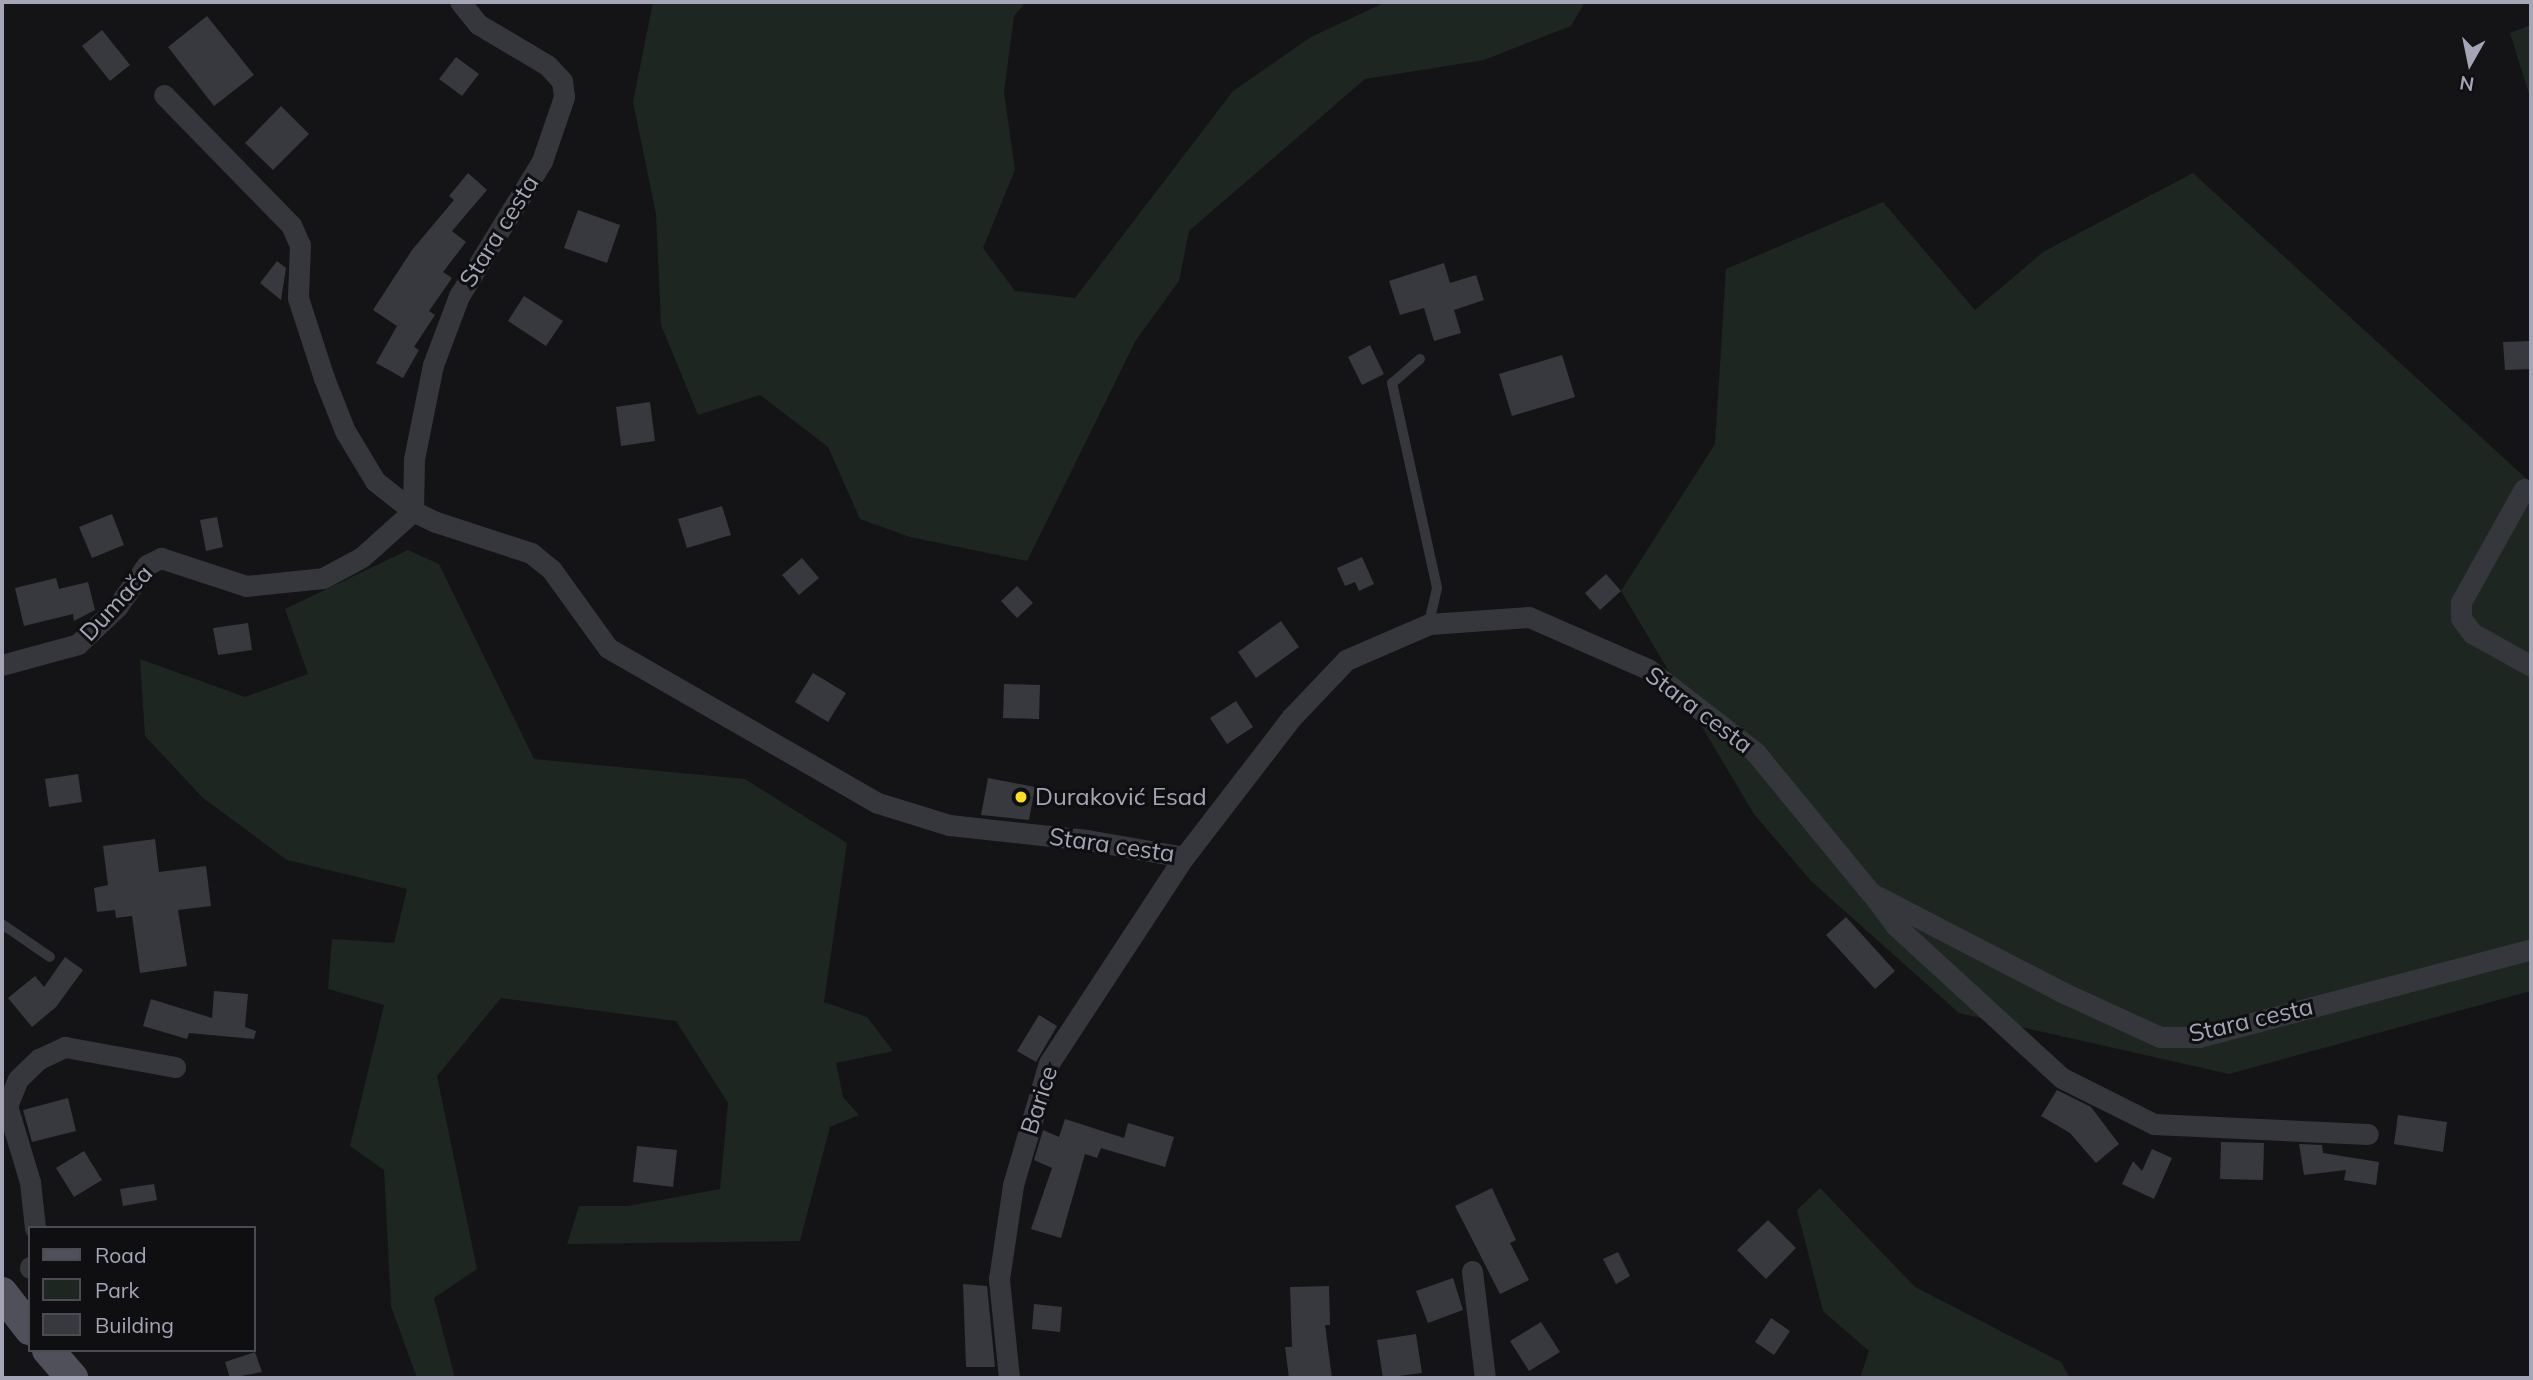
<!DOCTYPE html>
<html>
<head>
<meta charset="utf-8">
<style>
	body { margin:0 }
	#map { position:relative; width:2533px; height:1380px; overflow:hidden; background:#141416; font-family:Mulish,sans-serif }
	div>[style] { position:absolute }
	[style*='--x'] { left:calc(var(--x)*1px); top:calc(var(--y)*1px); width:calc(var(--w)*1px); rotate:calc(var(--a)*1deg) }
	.green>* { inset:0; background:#1d2620 }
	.building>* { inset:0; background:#38393e }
	.lane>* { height:10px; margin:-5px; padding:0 5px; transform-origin:5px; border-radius:5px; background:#36363d }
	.street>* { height:21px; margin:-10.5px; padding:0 10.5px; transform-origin:10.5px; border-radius:10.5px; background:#36363d }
	.primary>* { height:32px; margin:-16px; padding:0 16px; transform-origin:16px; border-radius:16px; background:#50505a }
	.dots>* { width:19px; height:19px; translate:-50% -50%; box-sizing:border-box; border:4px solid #0f0f11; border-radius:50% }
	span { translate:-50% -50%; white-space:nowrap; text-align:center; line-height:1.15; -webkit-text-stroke:6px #0f0f11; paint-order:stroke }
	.street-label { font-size:24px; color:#a4a6b7 }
	.poi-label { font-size:24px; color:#a4a6b7 }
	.left { translate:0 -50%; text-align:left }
	.frame { position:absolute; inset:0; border:4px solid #a4a6b7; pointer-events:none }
	.legend { position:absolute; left:28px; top:1226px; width:228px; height:126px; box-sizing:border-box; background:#0f0f11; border:2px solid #4b4b53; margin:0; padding:9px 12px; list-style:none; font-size:21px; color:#a4a6b7 }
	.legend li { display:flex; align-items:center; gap:14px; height:35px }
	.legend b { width:35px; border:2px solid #4b4b53 }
	.north { position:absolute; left:2435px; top:28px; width:70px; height:70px; -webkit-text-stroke:5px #0f0f11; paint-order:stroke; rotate:189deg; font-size:19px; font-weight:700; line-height:28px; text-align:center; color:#a4a6b7 }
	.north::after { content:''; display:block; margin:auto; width:24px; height:32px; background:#a4a6b7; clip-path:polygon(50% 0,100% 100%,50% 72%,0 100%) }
</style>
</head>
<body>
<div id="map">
	<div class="green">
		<i style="clip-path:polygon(653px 2px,1026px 2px,1014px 16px,1004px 92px,1015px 170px,983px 248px,1015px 291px,1075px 298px,1233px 91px,1311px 37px,1386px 2px,1585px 2px,1571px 26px,1484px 60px,1365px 79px,1189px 231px,1179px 281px,1136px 340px,1027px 561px,910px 537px,860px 519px,828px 447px,760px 395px,698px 415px,661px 325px,656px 214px,633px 102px)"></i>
		<i style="clip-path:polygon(2531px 25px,2531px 100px,2510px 33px)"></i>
		<i style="clip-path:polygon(2193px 173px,2531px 483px,2531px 991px,2229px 1074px,1959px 1013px,1811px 881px,1754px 814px,1621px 591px,1715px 444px,1726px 269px,1883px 202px,1975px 310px,2043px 252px)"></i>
		<i style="clip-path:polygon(408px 550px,439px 564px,534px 759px,745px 779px,847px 843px,824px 1002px,867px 1017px,893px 1051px,836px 1063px,843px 1097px,859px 1115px,830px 1127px,800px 1241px,567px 1244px,579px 1206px,628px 1206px,720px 1189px,728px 1103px,676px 1021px,501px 998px,437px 1076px,477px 1269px,434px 1298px,455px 1378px,417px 1378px,391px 1306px,384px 1170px,350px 1146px,384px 1005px,328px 989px,332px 939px,394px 943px,407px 889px,287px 860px,203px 798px,145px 736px,140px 659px,245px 697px,308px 674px,285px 609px)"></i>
		<i style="clip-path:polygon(1820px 1188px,1915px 1287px,2061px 1362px,2070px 1378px,1860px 1378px,1869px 1351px,1823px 1311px,1797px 1210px)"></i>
	</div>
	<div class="building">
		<i style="clip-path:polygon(207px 16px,254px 75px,214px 106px,168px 47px)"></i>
		<i style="clip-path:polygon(102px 30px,130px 65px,110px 81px,82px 46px)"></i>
		<i style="clip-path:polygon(456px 57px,479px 74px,462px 96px,439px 79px)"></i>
		<i style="clip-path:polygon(281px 106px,309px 134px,273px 170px,245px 143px)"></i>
		<i style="clip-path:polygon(468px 173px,487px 190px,452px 231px,466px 242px,443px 272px,452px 278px,429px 311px,435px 315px,414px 347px,419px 350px,403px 378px,376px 363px,397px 326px,373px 310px,412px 250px,454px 200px,449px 196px)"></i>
		<i style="clip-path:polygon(578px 210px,620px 225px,607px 263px,564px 248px)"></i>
		<i style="clip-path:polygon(277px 261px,286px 268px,281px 300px,260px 283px)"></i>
		<i style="clip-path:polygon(1444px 263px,1450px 283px,1476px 275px,1484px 300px,1454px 310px,1461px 333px,1434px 341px,1424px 308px,1400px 315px,1389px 281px)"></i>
		<i style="clip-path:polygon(524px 296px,563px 321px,546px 346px,508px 321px)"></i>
		<i style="clip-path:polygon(2531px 341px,2531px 369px,2505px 370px,2503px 342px)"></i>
		<i style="clip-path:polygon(1370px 345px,1384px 374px,1362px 385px,1348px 357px)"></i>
		<i style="clip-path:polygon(1562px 355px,1575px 397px,1512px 416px,1499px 374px)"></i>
		<i style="clip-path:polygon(650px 402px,655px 441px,621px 446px,616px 407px)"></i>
		<i style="clip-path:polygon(722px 506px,731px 535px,687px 548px,678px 519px)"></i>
		<i style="clip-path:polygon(112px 514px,124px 545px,92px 558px,79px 527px)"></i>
		<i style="clip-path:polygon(217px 517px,223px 547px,206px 551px,200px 520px)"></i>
		<i style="clip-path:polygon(1362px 557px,1374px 584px,1359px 591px,1355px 582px,1345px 586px,1337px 568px)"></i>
		<i style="clip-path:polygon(802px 558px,819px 578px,799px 595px,782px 575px)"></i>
		<i style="clip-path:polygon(1606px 574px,1621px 591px,1600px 610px,1585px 593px)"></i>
		<i style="clip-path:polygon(56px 578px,59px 589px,88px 582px,95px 610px,74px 621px,73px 614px,24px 626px,15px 588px)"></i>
		<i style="clip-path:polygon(1017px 586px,1033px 603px,1017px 618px,1001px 601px)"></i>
		<i style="clip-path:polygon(1281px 621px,1299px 647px,1256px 678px,1238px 652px)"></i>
		<i style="clip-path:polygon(248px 623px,252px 650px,218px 655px,213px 628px)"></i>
		<i style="clip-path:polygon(813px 673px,846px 693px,828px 722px,795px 702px)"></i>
		<i style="clip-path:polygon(1004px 684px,1040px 685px,1039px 719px,1003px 718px)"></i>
		<i style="clip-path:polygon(1236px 701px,1253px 727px,1227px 744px,1210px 718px)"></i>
		<i style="clip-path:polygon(78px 774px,82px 802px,49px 807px,45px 779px)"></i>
		<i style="clip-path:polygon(988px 778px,1035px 787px,1029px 820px,981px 815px)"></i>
		<i style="clip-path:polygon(155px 839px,159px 872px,206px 866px,211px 906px,178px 910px,187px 966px,140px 973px,132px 916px,116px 918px,115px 910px,97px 912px,94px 888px,108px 885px,103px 846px)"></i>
		<i style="clip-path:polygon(1846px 917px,1895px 971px,1875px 989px,1826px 935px)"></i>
		<i style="clip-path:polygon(65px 957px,83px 970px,56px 1007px,32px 1027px,8px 998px,35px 976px,44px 987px)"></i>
		<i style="clip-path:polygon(214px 991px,248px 994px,245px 1027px,256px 1031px,254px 1039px,189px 1033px,187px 1039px,143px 1026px,151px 999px,212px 1018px)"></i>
		<i style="clip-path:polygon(1039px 1015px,1057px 1026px,1036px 1062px,1017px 1051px)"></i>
		<i style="clip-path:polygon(2057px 1090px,2091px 1107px,2119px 1144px,2096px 1163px,2070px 1133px,2041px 1116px)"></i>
		<i style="clip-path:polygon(68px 1098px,76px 1131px,32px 1142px,23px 1110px)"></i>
		<i style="clip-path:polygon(2398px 1115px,2447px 1122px,2443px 1152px,2394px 1144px)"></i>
		<i style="clip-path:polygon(1065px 1119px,1124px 1138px,1128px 1123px,1174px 1137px,1165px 1167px,1101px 1148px,1097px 1158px,1085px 1154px,1061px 1238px,1031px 1229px,1052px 1168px,1034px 1160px,1043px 1130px,1059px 1137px)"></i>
		<i style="clip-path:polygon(2221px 1142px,2264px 1143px,2263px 1180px,2220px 1179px)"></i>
		<i style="clip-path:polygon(2299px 1144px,2322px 1145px,2323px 1153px,2379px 1162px,2376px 1185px,2344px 1180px,2346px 1170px,2304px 1175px)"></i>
		<i style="clip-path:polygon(637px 1146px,677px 1150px,673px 1187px,633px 1182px)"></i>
		<i style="clip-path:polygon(2152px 1149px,2172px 1158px,2154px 1199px,2122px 1184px,2133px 1161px,2142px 1171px)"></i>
		<i style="clip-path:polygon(84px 1151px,102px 1180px,74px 1197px,56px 1168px)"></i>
		<i style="clip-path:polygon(154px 1184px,157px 1200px,123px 1206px,120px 1189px)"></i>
		<i style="clip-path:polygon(1492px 1188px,1516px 1240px,1510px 1243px,1529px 1280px,1500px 1294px,1455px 1206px)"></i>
		<i style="clip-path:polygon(1768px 1220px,1796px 1248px,1766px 1279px,1737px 1250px)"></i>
		<i style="clip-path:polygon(1618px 1252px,1630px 1276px,1616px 1284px,1603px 1259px)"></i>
		<i style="clip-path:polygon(1453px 1278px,1463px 1310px,1428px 1323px,1416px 1291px)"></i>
		<i style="clip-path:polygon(963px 1284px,987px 1286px,995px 1367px,966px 1367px)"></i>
		<i style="clip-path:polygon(1329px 1286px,1330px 1325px,1325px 1325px,1332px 1378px,1289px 1378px,1285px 1347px,1292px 1347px,1290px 1287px)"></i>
		<i style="clip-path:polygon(1034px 1304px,1062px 1307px,1060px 1332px,1032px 1329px)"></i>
		<i style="clip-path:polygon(1771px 1318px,1790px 1331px,1774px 1355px,1755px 1342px)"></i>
		<i style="clip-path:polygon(1541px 1322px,1560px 1352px,1529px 1371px,1510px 1341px)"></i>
		<i style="clip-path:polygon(1416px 1334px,1422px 1373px,1383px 1378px,1377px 1340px)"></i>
		<i style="clip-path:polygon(255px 1352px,262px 1372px,230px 1378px,225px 1362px)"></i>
	</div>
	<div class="lane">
		<i style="--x:1420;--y:359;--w:37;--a:139"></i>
		<i style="--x:1392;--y:383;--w:210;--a:77.6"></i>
		<i style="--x:1437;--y:588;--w:37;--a:103"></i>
		<i style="--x:2;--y:924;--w:58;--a:34.5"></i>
	</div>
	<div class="street">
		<i style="--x:164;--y:95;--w:182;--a:45.7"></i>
		<i style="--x:291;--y:225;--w:22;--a:66"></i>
		<i style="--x:300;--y:245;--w:53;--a:92.2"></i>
		<i style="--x:298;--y:298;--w:84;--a:72"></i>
		<i style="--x:324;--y:378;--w:57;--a:68.4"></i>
		<i style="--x:345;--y:431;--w:58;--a:59"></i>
		<i style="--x:375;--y:481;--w:48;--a:38.3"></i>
		<i style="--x:413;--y:511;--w:25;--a:26"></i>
		<i style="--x:436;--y:522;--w:100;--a:18.1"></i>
		<i style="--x:531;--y:553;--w:26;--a:39"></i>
		<i style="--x:551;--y:569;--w:97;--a:54.2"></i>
		<i style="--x:608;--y:648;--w:311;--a:29.9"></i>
		<i style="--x:878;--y:803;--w:74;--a:17.2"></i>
		<i style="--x:949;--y:825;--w:139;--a:6.2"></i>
		<i style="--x:1087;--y:840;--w:98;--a:9.9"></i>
		<i style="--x:1184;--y:857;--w:177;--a:-52.4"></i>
		<i style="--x:1292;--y:717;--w:79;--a:-46.5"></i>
		<i style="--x:1346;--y:660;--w:90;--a:-23.4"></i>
		<i style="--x:1429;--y:624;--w:100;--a:-4"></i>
		<i style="--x:1529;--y:617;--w:130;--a:23.6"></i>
		<i style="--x:1648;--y:669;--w:135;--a:37.8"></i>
		<i style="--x:1755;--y:752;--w:183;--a:50.6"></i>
		<i style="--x:1871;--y:893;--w:217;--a:27.4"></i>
		<i style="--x:2064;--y:993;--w:106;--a:24.6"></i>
		<i style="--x:2160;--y:1037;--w:39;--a:0"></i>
		<i style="--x:2199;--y:1037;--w:343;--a:-14.8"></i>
		<i style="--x:2524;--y:489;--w:129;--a:119.1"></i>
		<i style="--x:2461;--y:602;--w:16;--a:90"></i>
		<i style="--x:2461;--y:618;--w:19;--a:54"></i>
		<i style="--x:2472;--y:633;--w:68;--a:29.2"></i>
		<i style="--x:2;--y:665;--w:79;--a:-15.4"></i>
		<i style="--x:78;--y:644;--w:54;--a:-43.5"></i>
		<i style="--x:117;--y:607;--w:52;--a:-54.5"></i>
		<i style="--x:147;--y:565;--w:16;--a:-27"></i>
		<i style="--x:161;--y:558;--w:89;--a:18.2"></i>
		<i style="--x:246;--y:586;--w:77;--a:-5.9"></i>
		<i style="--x:323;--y:578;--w:44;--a:-28.3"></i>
		<i style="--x:362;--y:557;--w:69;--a:-42"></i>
		<i style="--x:413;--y:511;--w:52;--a:-88.9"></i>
		<i style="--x:414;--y:459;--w:96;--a:-78.6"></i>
		<i style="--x:433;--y:365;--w:74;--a:-69.4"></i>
		<i style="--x:459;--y:296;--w:158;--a:-58.4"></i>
		<i style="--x:542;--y:161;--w:68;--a:-71"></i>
		<i style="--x:564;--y:97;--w:16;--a:-97"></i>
		<i style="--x:562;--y:81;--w:22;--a:-133"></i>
		<i style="--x:547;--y:65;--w:80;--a:-149.3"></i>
		<i style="--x:478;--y:24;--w:28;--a:-129"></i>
		<i style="--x:1872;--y:894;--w:40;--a:53"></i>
		<i style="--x:1896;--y:926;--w:225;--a:42.5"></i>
		<i style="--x:2062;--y:1078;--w:103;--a:26.6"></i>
		<i style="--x:2154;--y:1124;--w:214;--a:2.7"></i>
		<i style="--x:35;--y:1228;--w:46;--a:-96.2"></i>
		<i style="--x:30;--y:1182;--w:79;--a:-106.8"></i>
		<i style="--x:7;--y:1106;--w:29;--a:-68"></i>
		<i style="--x:18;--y:1079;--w:29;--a:-44"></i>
		<i style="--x:39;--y:1059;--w:29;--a:-25"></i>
		<i style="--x:65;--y:1047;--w:112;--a:10.3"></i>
		<i style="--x:30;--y:1267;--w:1;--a:90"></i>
		<i style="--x:1472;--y:1271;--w:108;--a:83.1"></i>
		<i style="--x:1009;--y:1378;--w:100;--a:-95.8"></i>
		<i style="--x:999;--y:1279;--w:95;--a:-81.5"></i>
		<i style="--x:1013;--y:1185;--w:127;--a:-73.6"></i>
		<i style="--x:1049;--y:1063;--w:246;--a:-56.8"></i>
	</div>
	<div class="primary">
		<i style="--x:2;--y:1293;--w:46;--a:52.1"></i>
		<i style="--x:48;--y:1350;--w:37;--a:49"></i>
	</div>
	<div class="dots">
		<i style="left:1021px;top:797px;background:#fd2"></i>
	</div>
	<div class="street-label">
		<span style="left:499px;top:231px;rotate:-58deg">Stara cesta</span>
		<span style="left:116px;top:603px;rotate:-47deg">Dumača</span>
		<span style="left:1699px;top:710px;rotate:37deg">Stara cesta</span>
		<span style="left:1112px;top:845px;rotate:8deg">Stara cesta</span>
		<span style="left:2251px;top:1020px;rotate:-13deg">Stara cesta</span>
		<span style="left:1039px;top:1100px;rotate:-72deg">Barice</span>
	</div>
	<div class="poi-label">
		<span class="left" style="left:1035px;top:797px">Duraković Esad</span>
	</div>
	<div class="frame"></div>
	<ul class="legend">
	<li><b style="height:9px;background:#50505a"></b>Road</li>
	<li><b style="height:19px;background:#1d2620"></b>Park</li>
	<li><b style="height:19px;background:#38393e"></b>Building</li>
	</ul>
	<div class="north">N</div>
</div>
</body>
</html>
